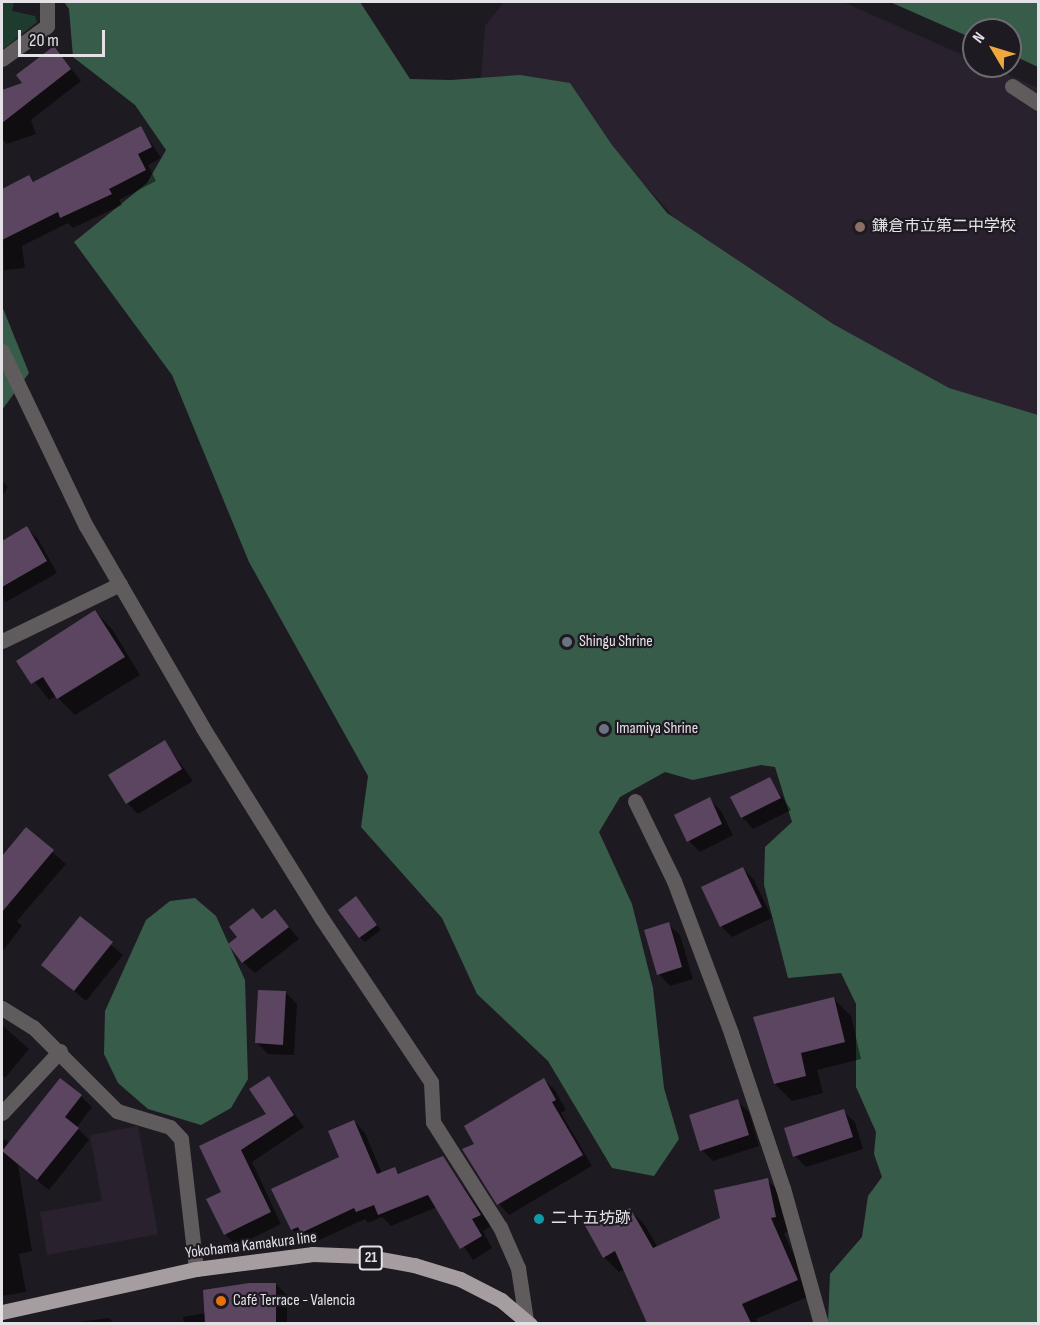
<!DOCTYPE html>
<html>
<head>
<meta charset="utf-8">
<style>
	body { margin:0 }
	#map { position:relative; width:1040px; height:1325px; overflow:hidden; background:#1e1a21; font-family:"Sofia Sans Condensed","Noto Sans JP",sans-serif }
	div>[style] { position:absolute }
	[style*='--x'] { left:calc(var(--x)*1px); top:calc(var(--y)*1px); width:calc(var(--w)*1px); rotate:calc(var(--a)*1deg) }
	.built>* { inset:0; background:#29222e }
	.green>* { inset:0; background:#1e3c2e }
	.forest>* { inset:0; background:#385c4a }
	.shadow>* { inset:0; background:#0007 }
	.building>* { inset:0; background:#5b4561 }
	.minor>* { height:15px; margin:-7.5px; padding:0 7.5px; transform-origin:7.5px; border-radius:7.5px; background:#605c5e }
	.major>* { height:15px; margin:-7.5px; padding:0 7.5px; transform-origin:7.5px; border-radius:7.5px; background:#a69da1 }
	.dots>* { width:16px; height:16px; translate:-50% -50%; box-sizing:border-box; border:3px solid #1e1a21; border-radius:50% }
	span { translate:-50% -50%; white-space:nowrap; text-align:center; line-height:1.15; -webkit-text-stroke:4.5px #1e1a21; paint-order:stroke }
	.shield-label span { padding:2px 4px; background:#1e1a21; border:2px solid; border-radius:4px; -webkit-text-stroke-width:0 }
	.shield-label { font-size:15px; color:#e5e2e7; font-weight:700 }
	.poi-label { font-size:16px; color:#e5e2e7 }
	.left { translate:0 -50%; text-align:left }
	.street-label { font-size:16px; color:#e5e2e7 }
	.frame { position:absolute; inset:0; border:3px solid #e5e2e7; pointer-events:none }
	.north { position:absolute; left:962px; top:18px; width:60px; height:60px; box-sizing:border-box; background:#1e1a21; border:2px solid #6e6a70; border-radius:50%; rotate:308deg; font-size:16px; font-weight:700; line-height:24px; text-align:center; color:#e5e2e7 }
	.north::after { content:''; display:block; margin:auto; width:21px; height:27px; background:#f0a73e; clip-path:polygon(50% 0,100% 100%,50% 72%,0 100%) }
	.scale { position:absolute; left:18px; top:30px; width:87px; height:27px; box-sizing:border-box; border:3px solid #e5e2e7; border-top:0; padding-left:8px; font-size:18px; line-height:21px; white-space:nowrap; color:#e5e2e7; -webkit-text-stroke:4px #1e1a21; paint-order:stroke }
</style>
</head>
<body>
<div id="map">
	<div class="built">
		<i style="clip-path:polygon(504px 2px,843px 2px,974px 60px,974px 66px,989px 66px,1038px 88px,1038px 427px,995px 426px,720px 268px,645px 185px,480px 91px,485px 26px)"></i>
		<i style="clip-path:polygon(138px 1126px,158px 1234px,47px 1255px,40px 1212px,102px 1201px,90px 1135px)"></i>
	</div>
	<div class="green">
		<i style="clip-path:polygon(2px 2px,14px 2px,12px 11px,35px 16px,37px 22px,2px 50px)"></i>
	</div>
	<div class="forest">
		<i style="clip-path:polygon(64px 2px,360px 2px,410px 79px,451px 80px,520px 75px,570px 83px,612px 145px,667px 213px,833px 324px,949px 388px,1038px 415px,1038px 1323px,828px 1323px,830px 1274px,862px 1237px,868px 1196px,882px 1177px,874px 1154px,876px 1132px,856px 1087px,856px 1004px,841px 973px,788px 978px,764px 885px,765px 847px,792px 822px,775px 767px,761px 765px,693px 780px,665px 772px,620px 797px,599px 832px,632px 904px,653px 988px,664px 1088px,679px 1139px,654px 1176px,612px 1168px,548px 1061px,477px 994px,442px 918px,361px 827px,368px 776px,249px 562px,172px 375px,74px 242px,147px 183px,166px 150px,135px 105px,73px 57px,69px 9px)"></i>
		<i style="clip-path:polygon(890px 2px,1038px 2px,1038px 67px,1010px 54px,1010px 30px,974px 30px,974px 39px)"></i>
		<i style="clip-path:polygon(2px 306px,29px 373px,2px 410px)"></i>
		<i style="clip-path:polygon(195px 898px,216px 916px,245px 980px,248px 1079px,231px 1108px,201px 1125px,148px 1109px,118px 1083px,104px 1054px,105px 1011px,146px 920px,170px 901px)"></i>
	</div>
	<div class="shadow">
		<i style="clip-path:polygon(54px 48px,81px 81px,31px 120px,36px 134px,7px 144px,2px 139px,2px 92px,24px 84px)"></i>
		<i style="clip-path:polygon(141px 127px,161px 158px,148px 165px,156px 181px,119px 200px,122px 205px,73px 228px,68px 223px,22px 246px,25px 268px,4px 270px,2px 191px,29px 177px,35px 183px)"></i>
		<i style="clip-path:polygon(2px 481px,8px 487px,2px 496px)"></i>
		<i style="clip-path:polygon(27px 528px,38px 539px,57px 573px,6px 602px,2px 597px,2px 542px)"></i>
		<i style="clip-path:polygon(95px 612px,112px 629px,140px 675px,75px 715px,56px 696px,49px 700px,18px 661px)"></i>
		<i style="clip-path:polygon(165px 742px,193px 781px,138px 814px,127px 803px)"></i>
		<i style="clip-path:polygon(769px 778px,791px 810px,753px 829px,742px 817px)"></i>
		<i style="clip-path:polygon(709px 799px,721px 811px,733px 835px,700px 852px,689px 841px)"></i>
		<i style="clip-path:polygon(26px 829px,66px 864px,17px 921px,22px 926px,2px 952px,2px 858px)"></i>
		<i style="clip-path:polygon(743px 868px,754px 880px,772px 918px,732px 937px,721px 926px)"></i>
		<i style="clip-path:polygon(361px 904px,381px 930px,365px 942px,360px 937px)"></i>
		<i style="clip-path:polygon(275px 911px,299px 939px,255px 973px,243px 962px,263px 920px)"></i>
		<i style="clip-path:polygon(80px 918px,123px 955px,86px 1001px,43px 965px)"></i>
		<i style="clip-path:polygon(668px 924px,680px 935px,693px 979px,670px 986px,659px 974px)"></i>
		<i style="clip-path:polygon(286px 993px,297px 1004px,294px 1055px,268px 1054px,256px 1042px)"></i>
		<i style="clip-path:polygon(834px 999px,851px 1016px,861px 1059px,817px 1070px,823px 1093px,792px 1101px,775px 1084px)"></i>
		<i style="clip-path:polygon(2px 1025px,29px 1049px,5px 1078px,2px 1075px)"></i>
		<i style="clip-path:polygon(269px 1078px,304px 1127px,252px 1162px,281px 1224px,236px 1246px,225px 1234px,223px 1193px,201px 1146px,268px 1115px)"></i>
		<i style="clip-path:polygon(544px 1080px,555px 1090px,566px 1110px,561px 1113px,592px 1166px,509px 1215px,499px 1204px,476px 1145px)"></i>
		<i style="clip-path:polygon(81px 1096px,92px 1107px,77px 1127px,89px 1140px,49px 1190px,18px 1165px,32px 1251px,19px 1254px,26px 1292px,2px 1296px,2px 1143px,5px 1139px,9px 1143px)"></i>
		<i style="clip-path:polygon(737px 1101px,749px 1112px,759px 1146px,713px 1161px,702px 1150px)"></i>
		<i style="clip-path:polygon(843px 1111px,855px 1122px,863px 1149px,806px 1167px,795px 1156px)"></i>
		<i style="clip-path:polygon(354px 1121px,365px 1133px,382px 1173px,394px 1168px,400px 1174px,443px 1158px,491px 1226px,483px 1231px,492px 1248px,473px 1260px,437px 1207px,391px 1226px,382px 1217px,368px 1223px,365px 1219px,313px 1243px,308px 1238px,303px 1240px,292px 1229px,341px 1158px)"></i>
		<i style="clip-path:polygon(767px 1180px,782px 1194px,790px 1231px,784px 1233px,812px 1295px,756px 1319px,758px 1324px,649px 1324px,625px 1269px,619px 1272px,604px 1257px,630px 1210px,645px 1225px,658px 1248px,722px 1219px)"></i>
		<i style="clip-path:polygon(276px 1284px,287px 1295px,287px 1324px,184px 1324px,183px 1317px,206px 1313px)"></i>
		<i style="clip-path:polygon(109px 1318px,114px 1324px,79px 1324px,79px 1322px)"></i>
	</div>
	<div class="building">
		<i style="clip-path:polygon(54px 46px,71px 69px,2px 123px,2px 90px,22px 83px,16px 75px)"></i>
		<i style="clip-path:polygon(141px 126px,152px 147px,138px 154px,146px 170px,109px 189px,112px 194px,60px 218px,58px 212px,2px 240px,2px 189px,29px 175px,33px 182px)"></i>
		<i style="clip-path:polygon(27px 526px,47px 561px,2px 587px,2px 541px)"></i>
		<i style="clip-path:polygon(95px 610px,125px 657px,57px 699px,43px 677px,31px 684px,16px 661px)"></i>
		<i style="clip-path:polygon(165px 740px,182px 769px,126px 804px,108px 775px)"></i>
		<i style="clip-path:polygon(770px 777px,781px 798px,741px 818px,730px 797px)"></i>
		<i style="clip-path:polygon(710px 797px,722px 824px,687px 842px,674px 815px)"></i>
		<i style="clip-path:polygon(26px 827px,54px 850px,2px 912px,2px 856px)"></i>
		<i style="clip-path:polygon(743px 867px,762px 907px,720px 927px,701px 887px)"></i>
		<i style="clip-path:polygon(356px 896px,377px 925px,359px 938px,338px 910px)"></i>
		<i style="clip-path:polygon(253px 908px,262px 919px,275px 909px,289px 927px,242px 963px,228px 944px,237px 937px,229px 927px)"></i>
		<i style="clip-path:polygon(80px 916px,113px 942px,74px 991px,41px 965px)"></i>
		<i style="clip-path:polygon(669px 922px,682px 967px,657px 975px,644px 930px)"></i>
		<i style="clip-path:polygon(258px 990px,286px 991px,283px 1045px,255px 1043px)"></i>
		<i style="clip-path:polygon(834px 997px,845px 1042px,801px 1053px,806px 1076px,774px 1084px,753px 1017px)"></i>
		<i style="clip-path:polygon(269px 1076px,294px 1115px,241px 1150px,271px 1212px,224px 1235px,206px 1199px,221px 1192px,199px 1146px,266px 1114px,249px 1089px)"></i>
		<i style="clip-path:polygon(60px 1078px,82px 1095px,65px 1117px,79px 1128px,37px 1180px,2px 1151px)"></i>
		<i style="clip-path:polygon(544px 1078px,556px 1100px,552px 1102px,583px 1155px,497px 1205px,462px 1149px,474px 1144px,464px 1126px)"></i>
		<i style="clip-path:polygon(738px 1099px,749px 1135px,700px 1151px,689px 1115px)"></i>
		<i style="clip-path:polygon(844px 1109px,853px 1137px,793px 1157px,784px 1128px)"></i>
		<i style="clip-path:polygon(354px 1120px,377px 1174px,395px 1167px,398px 1174px,443px 1156px,481px 1215px,472px 1219px,482px 1236px,460px 1249px,428px 1195px,378px 1215px,374px 1205px,356px 1212px,354px 1208px,301px 1233px,298px 1227px,291px 1230px,271px 1189px,339px 1157px,328px 1131px)"></i>
		<i style="clip-path:polygon(768px 1178px,776px 1217px,771px 1218px,798px 1280px,742px 1304px,751px 1323px,647px 1323px,615px 1251px,603px 1258px,583px 1222px,630px 1208px,653px 1248px,720px 1218px,714px 1190px)"></i>
		<i style="clip-path:polygon(249px 1283px,276px 1283px,276px 1323px,205px 1323px,203px 1290px)"></i>
	</div>
	<div class="minor">
		<i style="--x:2;--y:59;--w:56;--a:-36.3"></i>
		<i style="--x:47;--y:26;--w:24;--a:-90"></i>
		<i style="--x:1012;--y:86;--w:31;--a:33"></i>
		<i style="--x:2;--y:351;--w:194;--a:64.4"></i>
		<i style="--x:86;--y:526;--w:233;--a:59.9"></i>
		<i style="--x:203;--y:728;--w:225;--a:58.1"></i>
		<i style="--x:322;--y:919;--w:196;--a:56.2"></i>
		<i style="--x:431;--y:1082;--w:40;--a:87.1"></i>
		<i style="--x:433;--y:1122;--w:125;--a:57.5"></i>
		<i style="--x:500;--y:1227;--w:45;--a:66.3"></i>
		<i style="--x:518;--y:1268;--w:53;--a:81.3"></i>
		<i style="--x:2;--y:641;--w:131;--a:-25.8"></i>
		<i style="--x:635;--y:801;--w:89;--a:64"></i>
		<i style="--x:674;--y:881;--w:162;--a:69.4"></i>
		<i style="--x:731;--y:1033;--w:163;--a:71.5"></i>
		<i style="--x:783;--y:1188;--w:141;--a:74.4"></i>
		<i style="--x:2;--y:1008;--w:36;--a:32"></i>
		<i style="--x:33;--y:1027;--w:119;--a:45"></i>
		<i style="--x:117;--y:1111;--w:55;--a:16.8"></i>
		<i style="--x:170;--y:1127;--w:16;--a:47"></i>
		<i style="--x:181;--y:1139;--w:131;--a:83.4"></i>
		<i style="--x:2;--y:1113;--w:85;--a:-46.9"></i>
	</div>
	<div class="major">
		<i style="--x:2;--y:1312;--w:199;--a:-12.5"></i>
		<i style="--x:196;--y:1269;--w:118;--a:-7.3"></i>
		<i style="--x:313;--y:1254;--w:51;--a:2.2"></i>
		<i style="--x:364;--y:1256;--w:51;--a:10.2"></i>
		<i style="--x:414;--y:1265;--w:48;--a:16.9"></i>
		<i style="--x:460;--y:1279;--w:46;--a:27.1"></i>
		<i style="--x:501;--y:1300;--w:38;--a:40"></i>
	</div>
	<div class="dots">
		<i style="left:860px;top:227px;background:#8d6e63"></i>
		<i style="left:567px;top:642px;background:#6b7280"></i>
		<i style="left:604px;top:729px;background:#6b7280"></i>
		<i style="left:539px;top:1219px;background:#0f9aa8"></i>
		<i style="left:221px;top:1301px;background:#e8710a"></i>
	</div>
	<div class="shield-label">
		<span style="left:371px;top:1258px">21</span>
	</div>
	<div class="poi-label">
		<span class="left" style="left:872px;top:227px">鎌倉市立第二中学校</span>
		<span class="left" style="left:579px;top:642px">Shingu Shrine</span>
		<span class="left" style="left:616px;top:729px">Imamiya Shrine</span>
		<span class="left" style="left:551px;top:1219px">二十五坊跡</span>
		<span class="left" style="left:233px;top:1301px">Café Terrace - Valencia</span>
	</div>
	<div class="street-label">
		<span style="left:251px;top:1246px;rotate:-7deg">Yokohama Kamakura line</span>
	</div>
	<div class="frame"></div>
	<div class="north">N</div>
	<div class="scale">20 m</div>
</div>
</body>
</html>
